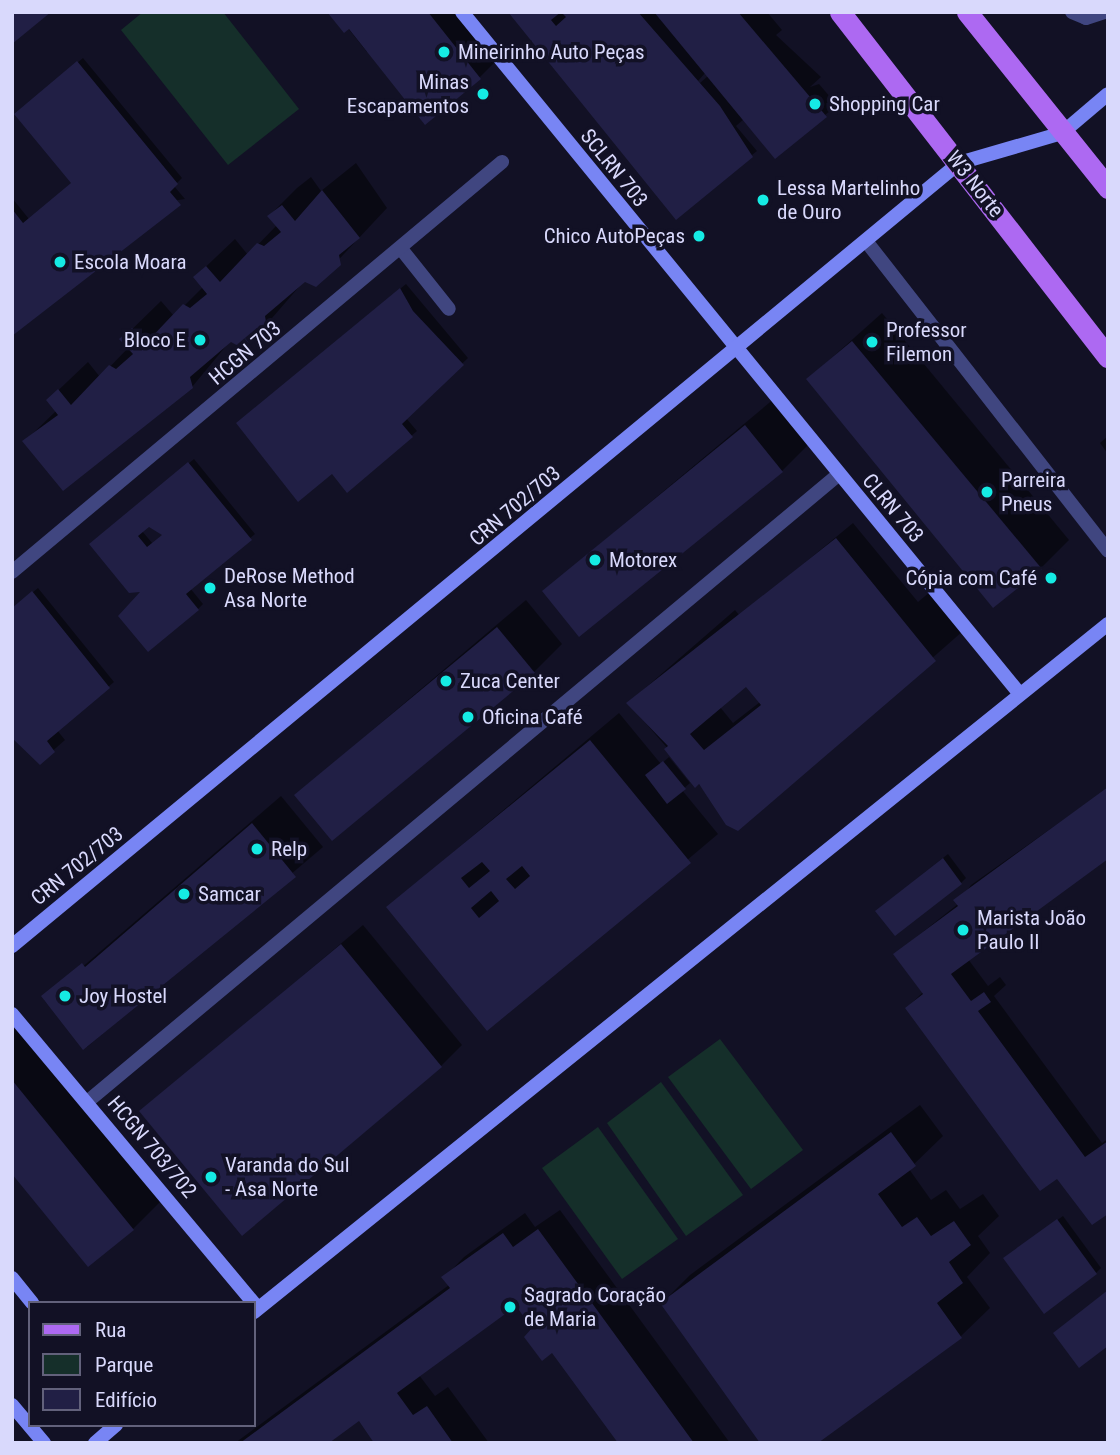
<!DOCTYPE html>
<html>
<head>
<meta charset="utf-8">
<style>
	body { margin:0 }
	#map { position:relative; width:1120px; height:1455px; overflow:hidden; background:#121125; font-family:"Roboto Condensed",sans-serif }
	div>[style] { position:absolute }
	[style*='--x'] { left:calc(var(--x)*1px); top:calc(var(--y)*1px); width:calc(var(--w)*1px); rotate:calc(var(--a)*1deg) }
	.green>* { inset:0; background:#152f2a }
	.shadow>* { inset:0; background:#0007 }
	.building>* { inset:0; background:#211f45 }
	.lane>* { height:14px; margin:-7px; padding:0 7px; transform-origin:7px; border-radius:7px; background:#404680 }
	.street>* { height:14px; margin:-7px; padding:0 7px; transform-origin:7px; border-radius:7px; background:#404680 }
	.secondary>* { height:14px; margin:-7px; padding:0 7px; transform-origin:7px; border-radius:7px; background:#7885f4 }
	.primary>* { height:21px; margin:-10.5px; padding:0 10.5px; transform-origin:10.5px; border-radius:10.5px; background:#ad69f2 }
	.dots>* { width:19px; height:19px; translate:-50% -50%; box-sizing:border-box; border:4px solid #121125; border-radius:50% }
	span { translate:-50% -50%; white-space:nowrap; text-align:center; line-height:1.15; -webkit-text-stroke:7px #121125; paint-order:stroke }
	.poi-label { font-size:21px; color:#d9d9fc }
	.left { translate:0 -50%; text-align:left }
	.right { translate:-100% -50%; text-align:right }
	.street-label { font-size:21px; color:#d9d9fc }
	.frame { position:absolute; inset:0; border:14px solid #d9d9fc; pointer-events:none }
	.legend { position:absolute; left:28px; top:1301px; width:228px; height:126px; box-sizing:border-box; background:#121125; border:2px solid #62617b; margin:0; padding:9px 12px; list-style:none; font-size:21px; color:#d9d9fc }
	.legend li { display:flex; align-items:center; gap:14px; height:35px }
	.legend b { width:35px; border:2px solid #62617b }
</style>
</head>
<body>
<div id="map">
	<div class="green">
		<i style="clip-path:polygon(143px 12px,223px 12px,299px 109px,228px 165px,121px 30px)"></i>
		<i style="clip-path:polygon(720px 1039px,803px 1150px,751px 1189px,668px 1077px)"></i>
		<i style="clip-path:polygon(661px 1082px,743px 1195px,686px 1236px,607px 1123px)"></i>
		<i style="clip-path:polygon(598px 1127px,678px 1239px,622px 1279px,542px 1168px)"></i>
	</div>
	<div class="shadow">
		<i style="clip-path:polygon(335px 12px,466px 12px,500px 57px,480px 77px,367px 52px)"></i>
		<i style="clip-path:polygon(evenodd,510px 12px,767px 12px,782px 30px,776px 35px,821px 77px,810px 87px,819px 84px,837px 105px,776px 156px,744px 119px,736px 126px,757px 151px,752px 155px,510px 12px,706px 72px,709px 75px,700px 83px,698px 81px,706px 72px)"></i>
		<i style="clip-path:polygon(83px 58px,182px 178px,174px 186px,185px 199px,12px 226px,12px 198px,29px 219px,73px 182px,22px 109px)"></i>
		<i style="clip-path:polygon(356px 163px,387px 208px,315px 285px,305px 280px,266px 325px,231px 340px,192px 387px,24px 442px,57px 410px,48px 400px,88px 362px,100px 377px,129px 347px,122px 339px,161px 301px,174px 316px,203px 287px,195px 277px,235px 239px,248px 255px,277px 225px,269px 216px,297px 188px,311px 177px,321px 191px)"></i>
		<i style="clip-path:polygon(406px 284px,468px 358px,406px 418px,417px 431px,347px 490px,341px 337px)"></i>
		<i style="clip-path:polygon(882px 313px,1069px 540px,1041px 568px,808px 379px)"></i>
		<i style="clip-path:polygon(775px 398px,810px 443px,782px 471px,544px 591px)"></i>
		<i style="clip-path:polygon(1108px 436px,1108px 454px,1100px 443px)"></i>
		<i style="clip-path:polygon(evenodd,194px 459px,255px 534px,190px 588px,203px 604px,198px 609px,145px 590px,97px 539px,194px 459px,149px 525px,164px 534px,153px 544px,142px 531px,149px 525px)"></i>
		<i style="clip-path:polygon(evenodd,853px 523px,918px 602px,931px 591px,963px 631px,738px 829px,628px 703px,735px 610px,740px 616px,853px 523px,747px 685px,760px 702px,733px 723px,720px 707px,747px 685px)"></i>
		<i style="clip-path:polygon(38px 588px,114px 682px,57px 730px,65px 740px,40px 762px,12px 609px)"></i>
		<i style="clip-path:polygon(526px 600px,562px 644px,534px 672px,296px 795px)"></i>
		<i style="clip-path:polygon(619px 713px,661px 764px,669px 757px,690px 783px,682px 790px,718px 834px,488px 1028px,388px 907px)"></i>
		<i style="clip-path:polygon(1108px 788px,968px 959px,988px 986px,1000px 977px,1006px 985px,994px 996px,1102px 1143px,1108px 1139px,1108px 1212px,1057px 1177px,907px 1008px,923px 992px,895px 954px,958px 904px,971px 885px)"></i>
		<i style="clip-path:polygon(281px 796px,323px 847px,87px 1047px,44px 1000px)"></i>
		<i style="clip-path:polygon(948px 854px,966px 878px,961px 883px,882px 906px)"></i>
		<i style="clip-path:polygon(363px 925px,462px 1045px,441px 1066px,141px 1112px)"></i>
		<i style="clip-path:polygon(19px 1025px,161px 1201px,133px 1229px,12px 1171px,12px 1031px)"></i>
		<i style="clip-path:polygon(920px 1105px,943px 1136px,909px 1169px,931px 1200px,946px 1190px,960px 1209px,983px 1194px,999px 1216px,978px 1236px,990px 1253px,967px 1277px,990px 1308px,961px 1336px,815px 1443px,662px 1303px,690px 1275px)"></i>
		<i style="clip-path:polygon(560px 1210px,730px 1443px,620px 1443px,517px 1304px,419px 1375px,435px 1396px,448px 1387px,489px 1443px,369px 1443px,374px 1439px,359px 1419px,326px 1443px,235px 1443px,449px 1285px,444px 1278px,464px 1257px,525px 1213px,535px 1227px)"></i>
		<i style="clip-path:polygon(1063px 1216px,1101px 1268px,1096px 1273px,1010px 1254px)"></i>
	</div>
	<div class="building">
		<i style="clip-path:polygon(12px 12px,51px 12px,12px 44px)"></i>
		<i style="clip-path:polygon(327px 12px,428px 12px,481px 79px,425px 125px,349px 29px,344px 33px)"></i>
		<i style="clip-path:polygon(508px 12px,561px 12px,551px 20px,556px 26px,566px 17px,561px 12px,638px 12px,720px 106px,753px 157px,676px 220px)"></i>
		<i style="clip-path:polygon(654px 12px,738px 12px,827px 117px,775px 159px)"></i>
		<i style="clip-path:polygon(77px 61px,178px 184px,170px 192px,181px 205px,12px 336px,12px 209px,23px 223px,71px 183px,14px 114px)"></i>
		<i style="clip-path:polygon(322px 190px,360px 238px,339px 255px,341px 265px,316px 287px,305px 282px,265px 316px,267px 327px,242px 348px,231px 342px,190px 377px,193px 388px,63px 491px,22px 441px,58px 415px,46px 400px,58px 389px,71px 405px,109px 365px,116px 369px,133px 354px,119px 339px,132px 328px,146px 343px,183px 304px,190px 308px,207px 294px,193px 277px,206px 266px,220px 282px,257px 243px,264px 246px,281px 232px,267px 216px,282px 205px,295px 221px)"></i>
		<i style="clip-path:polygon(400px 288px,413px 311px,464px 365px,402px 424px,413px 437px,347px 493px,332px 474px,298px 502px,236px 423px)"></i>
		<i style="clip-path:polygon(852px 341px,1042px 569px,993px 608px,806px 379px)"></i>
		<i style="clip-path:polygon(745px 425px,783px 472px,579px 637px,542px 591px)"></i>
		<i style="clip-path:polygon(evenodd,188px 462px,252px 540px,186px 594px,199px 610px,148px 652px,118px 616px,140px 592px,129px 593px,89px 544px,188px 462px,149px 527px,162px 535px,147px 547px,138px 536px,149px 527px)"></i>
		<i style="clip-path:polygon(evenodd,836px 538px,936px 661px,738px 831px,726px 825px,699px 784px,695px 788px,664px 749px,668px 746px,626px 703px,836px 538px,746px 687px,761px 705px,704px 750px,690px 734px,746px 687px)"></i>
		<i style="clip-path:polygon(32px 591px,110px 688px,47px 741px,55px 752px,40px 765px,12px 738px,12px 608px)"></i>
		<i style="clip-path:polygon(497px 627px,535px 673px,332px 841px,294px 795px)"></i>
		<i style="clip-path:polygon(evenodd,590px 740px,691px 863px,487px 1031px,386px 907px,590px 740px,482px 862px,490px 871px,469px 888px,461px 878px,482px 862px,590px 740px,522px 866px,530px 876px,515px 889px,506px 879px,522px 866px,590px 740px,491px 891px,499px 901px,479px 918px,471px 908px,491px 891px)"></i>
		<i style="clip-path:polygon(663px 761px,686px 789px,667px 804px,645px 775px)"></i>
		<i style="clip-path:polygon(1108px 787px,1108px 859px,951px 974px,971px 1001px,984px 992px,991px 1002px,978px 1011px,1085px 1157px,1108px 1141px,1108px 1214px,1092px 1225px,1057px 1179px,1040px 1191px,1027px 1174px,905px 1008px,923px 994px,893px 954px,958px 906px,953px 900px)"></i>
		<i style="clip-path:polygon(252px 823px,296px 877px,83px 1050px,41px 996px,82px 963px,85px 967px)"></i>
		<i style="clip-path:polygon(943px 858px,962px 884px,895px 936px,875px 911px)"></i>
		<i style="clip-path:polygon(341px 944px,442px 1067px,242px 1236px,139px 1111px)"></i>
		<i style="clip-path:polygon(12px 1080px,134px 1230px,88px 1267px,12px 1174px)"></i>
		<i style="clip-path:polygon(891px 1132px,916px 1166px,878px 1194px,902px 1227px,917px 1217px,931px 1236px,954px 1221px,971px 1245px,949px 1262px,963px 1283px,937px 1303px,962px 1338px,818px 1443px,760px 1443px,660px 1303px)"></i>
		<i style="clip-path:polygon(1057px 1219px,1097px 1274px,1044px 1314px,1003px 1258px)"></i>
		<i style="clip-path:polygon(538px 1229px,694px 1443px,618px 1443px,552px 1353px,542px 1361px,524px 1337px,532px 1328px,516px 1306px,397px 1393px,413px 1415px,427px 1406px,453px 1443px,374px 1443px,359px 1421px,329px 1443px,240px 1443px,450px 1288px,441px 1277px,503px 1233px,513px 1247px)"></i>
		<i style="clip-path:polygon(1108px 1290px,1108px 1346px,1079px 1368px,1053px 1333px)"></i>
	</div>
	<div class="lane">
		<i style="--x:1072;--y:12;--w:15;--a:23"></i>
		<i style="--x:1086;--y:18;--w:20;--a:-18"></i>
		<i style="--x:866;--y:241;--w:393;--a:52"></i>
	</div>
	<div class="street">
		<i style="--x:402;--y:250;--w:75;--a:51.5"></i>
		<i style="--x:12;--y:572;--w:639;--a:-39.92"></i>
		<i style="--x:87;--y:1102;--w:978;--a:-39.86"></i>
	</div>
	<div class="secondary">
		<i style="--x:462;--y:12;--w:880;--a:50.72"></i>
		<i style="--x:12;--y:946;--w:1229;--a:-39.58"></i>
		<i style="--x:959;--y:163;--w:107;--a:-16.2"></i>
		<i style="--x:1062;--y:133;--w:60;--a:-40.3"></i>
		<i style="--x:12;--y:1014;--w:383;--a:50.1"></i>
		<i style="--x:12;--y:1278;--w:32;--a:51"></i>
		<i style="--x:254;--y:1312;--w:1097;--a:-38.86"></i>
		<i style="--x:12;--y:1405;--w:50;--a:49.9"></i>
		<i style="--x:95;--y:1443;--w:28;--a:-41"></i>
	</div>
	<div class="primary">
		<i style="--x:840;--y:12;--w:437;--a:52.2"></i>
		<i style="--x:967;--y:12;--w:226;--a:51.3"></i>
	</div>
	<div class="dots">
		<i style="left:444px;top:52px;background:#15ebe4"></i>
		<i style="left:483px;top:94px;background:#15ebe4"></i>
		<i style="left:815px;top:104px;background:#15ebe4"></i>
		<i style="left:763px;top:200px;background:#15ebe4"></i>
		<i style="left:699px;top:236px;background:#15ebe4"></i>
		<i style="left:60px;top:262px;background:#15ebe4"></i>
		<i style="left:200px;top:340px;background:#15ebe4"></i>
		<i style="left:872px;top:342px;background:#15ebe4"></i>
		<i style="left:987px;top:492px;background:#15ebe4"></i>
		<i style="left:595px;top:560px;background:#15ebe4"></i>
		<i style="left:1051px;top:578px;background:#15ebe4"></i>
		<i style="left:210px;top:588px;background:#15ebe4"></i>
		<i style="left:446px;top:681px;background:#15ebe4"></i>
		<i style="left:468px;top:717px;background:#15ebe4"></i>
		<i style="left:257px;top:849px;background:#15ebe4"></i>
		<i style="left:184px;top:894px;background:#15ebe4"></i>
		<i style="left:963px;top:930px;background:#15ebe4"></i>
		<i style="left:65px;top:996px;background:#15ebe4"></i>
		<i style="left:211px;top:1177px;background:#15ebe4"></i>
		<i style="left:510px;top:1307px;background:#15ebe4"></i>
	</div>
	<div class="poi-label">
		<span class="left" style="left:458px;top:52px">Mineirinho Auto Peças</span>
		<span class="right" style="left:469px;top:94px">Minas<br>Escapamentos</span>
		<span class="left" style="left:829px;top:104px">Shopping Car</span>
		<span class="left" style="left:777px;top:200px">Lessa Martelinho<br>de Ouro</span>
		<span class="right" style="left:685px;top:236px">Chico AutoPeças</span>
		<span class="left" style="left:74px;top:262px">Escola Moara</span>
		<span class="left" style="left:886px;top:342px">Professor<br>Filemon</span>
		<span class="right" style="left:186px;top:340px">Bloco E</span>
		<span class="left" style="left:1001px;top:492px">Parreira<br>Pneus</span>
		<span class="left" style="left:609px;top:560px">Motorex</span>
		<span class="left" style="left:224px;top:588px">DeRose Method<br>Asa Norte</span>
		<span class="right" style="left:1037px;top:578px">Cópia com Café</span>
		<span class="left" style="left:460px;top:681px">Zuca Center</span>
		<span class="left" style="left:482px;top:717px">Oficina Café</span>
		<span class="left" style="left:271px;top:849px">Relp</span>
		<span class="left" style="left:198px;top:894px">Samcar</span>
		<span class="left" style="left:977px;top:930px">Marista João<br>Paulo II</span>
		<span class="left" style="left:79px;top:996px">Joy Hostel</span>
		<span class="left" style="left:225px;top:1177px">Varanda do Sul<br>- Asa Norte</span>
		<span class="left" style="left:524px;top:1307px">Sagrado Coração<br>de Maria</span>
	</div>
	<div class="street-label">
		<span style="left:614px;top:168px;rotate:51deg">SCLRN 703</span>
		<span style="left:975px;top:184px;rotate:52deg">W3 Norte</span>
		<span style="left:245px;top:353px;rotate:-40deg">HCGN 703</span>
		<span style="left:515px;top:506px;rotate:-40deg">CRN 702/703</span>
		<span style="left:893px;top:508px;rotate:50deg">CLRN 703</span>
		<span style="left:77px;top:866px;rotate:-39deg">CRN 702/703</span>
		<span style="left:152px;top:1147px;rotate:50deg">HCGN 703/702</span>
	</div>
	<div class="frame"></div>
	<ul class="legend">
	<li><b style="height:9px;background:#ad69f2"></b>Rua</li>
	<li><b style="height:19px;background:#152f2a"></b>Parque</li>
	<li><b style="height:19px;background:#211f45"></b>Edifício</li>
	</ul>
</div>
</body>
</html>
